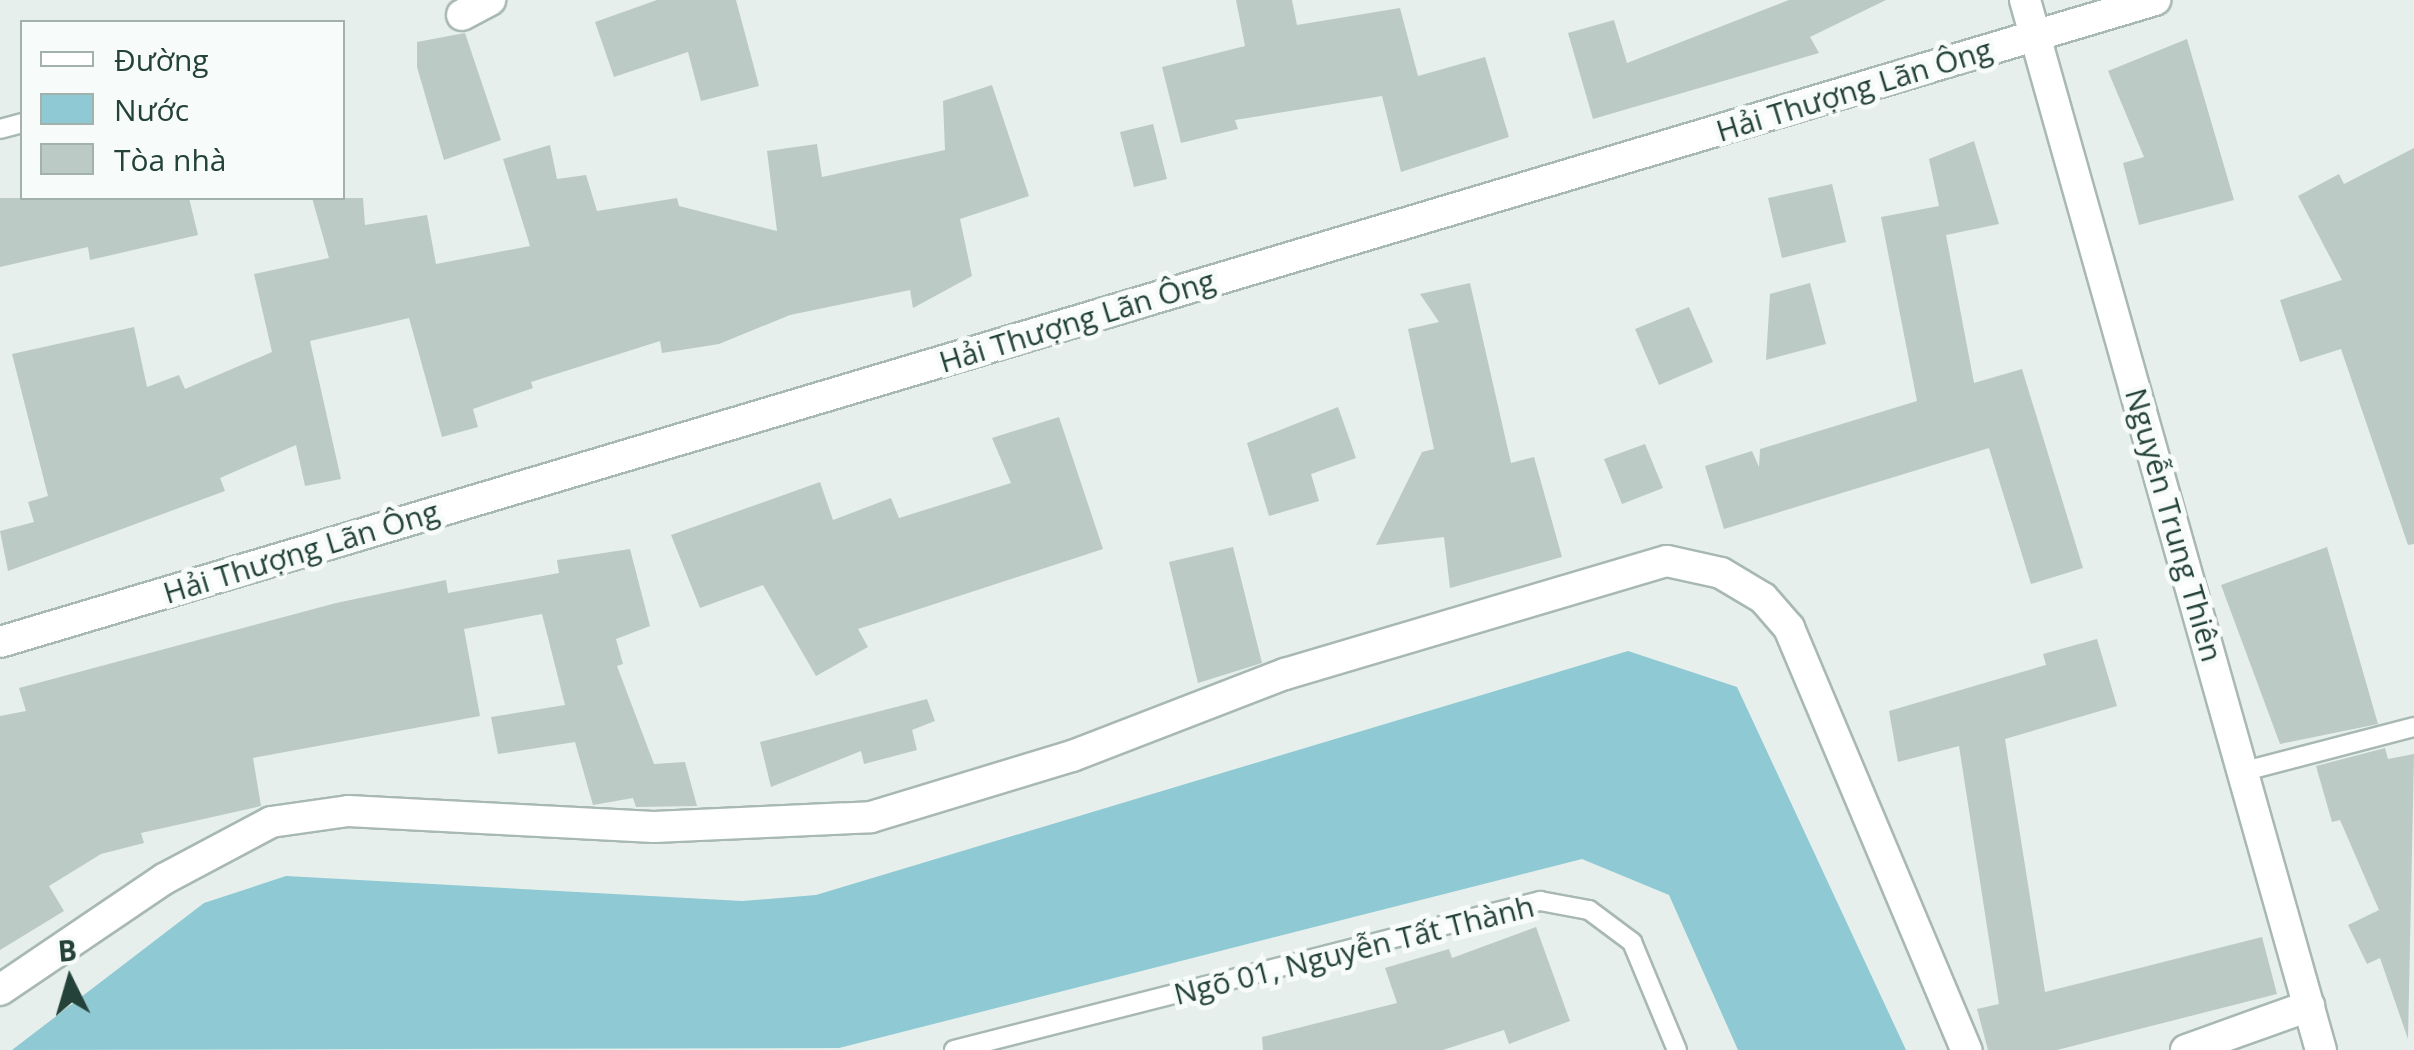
<!DOCTYPE html>
<html>
<head>
<meta charset="utf-8">
<style>
	body { margin:0 }
	#map { position:relative; width:2414px; height:1050px; overflow:hidden; background:#e6efeb; font-family:"Open Sans",sans-serif }
	div>[style] { position:absolute }
	[style*='--x'] { left:calc(var(--x)*1px); top:calc(var(--y)*1px); width:calc(var(--w)*1px); rotate:calc(var(--a)*1deg) }
	.water>* { inset:0; background:#8ec9d4 }
	.building>* { inset:0; background:#bbcac4 }
	.roads { filter:drop-shadow(2px 0 #a8b8b2) drop-shadow(-2px 0 #a8b8b2) drop-shadow(0 2px #a8b8b2) drop-shadow(0 -2px #a8b8b2) }
	.service>* { height:18px; margin:-9px; padding:0 9px; transform-origin:9px; border-radius:9px; background:#fff }
	.minor>* { height:30px; margin:-15px; padding:0 15px; transform-origin:15px; border-radius:15px; background:#fff }
	.tertiary>* { height:30px; margin:-15px; padding:0 15px; transform-origin:15px; border-radius:15px; background:#fff }
	span { translate:-50% -50%; white-space:nowrap; text-align:center; line-height:1.15; -webkit-text-stroke:10px #f7fbf9; paint-order:stroke }
	.street-label { font-size:30px; color:#24423a }
	.legend { position:absolute; left:20px; top:20px; width:325px; height:180px; box-sizing:border-box; background:#f7fbf9; border:2px solid #a3b1ad; margin:0; padding:12px 18px; list-style:none; font-size:30px; color:#24423a }
	.legend li { display:flex; align-items:center; gap:20px; height:50px }
	.legend b { width:50px; border:2px solid #a3b1ad }
	.north { position:absolute; left:20px; top:930px; width:100px; height:100px; -webkit-text-stroke:8px #f7fbf9; paint-order:stroke; rotate:355deg; font-size:28px; font-weight:700; line-height:40px; text-align:center; color:#24423a }
	.north::after { content:''; display:block; margin:auto; width:35px; height:45px; background:#24423a; clip-path:polygon(50% 0,100% 100%,50% 72%,0 100%) }
</style>
</head>
<body>
<div id="map">
	<div class="water">
		<i style="clip-path:polygon(1628px 651px,1737px 687px,1906px 1050px,1738px 1050px,1669px 895px,1582px 859px,839px 1048px,12px 1050px,204px 903px,286px 876px,742px 901px,816px 895px)"></i>
	</div>
	<div class="building">
		<i style="clip-path:polygon(657px 0,736px 0,759px 86px,701px 101px,688px 52px,614px 77px,595px 22px)"></i>
		<i style="clip-path:polygon(1236px 0,1292px 0,1297px 25px,1400px 8px,1418px 76px,1485px 57px,1509px 137px,1401px 172px,1382px 96px,1235px 120px,1238px 129px,1181px 143px,1162px 67px,1245px 46px)"></i>
		<i style="clip-path:polygon(1789px 0,1886px 0,1810px 37px,1819px 53px,1593px 119px,1568px 33px,1614px 20px,1627px 63px)"></i>
		<i style="clip-path:polygon(465px 33px,501px 140px,444px 160px,417px 67px,417px 42px)"></i>
		<i style="clip-path:polygon(2187px 39px,2234px 200px,2139px 225px,2123px 163px,2144px 157px,2108px 71px)"></i>
		<i style="clip-path:polygon(992px 85px,1029px 196px,960px 219px,972px 276px,913px 308px,910px 290px,790px 315px,719px 344px,662px 353px,660px 341px,531px 382px,533px 388px,473px 409px,478px 427px,442px 437px,409px 318px,310px 341px,341px 479px,305px 486px,296px 445px,220px 478px,225px 491px,8px 571px,0 531px,34px 522px,28px 502px,48px 496px,12px 354px,134px 327px,147px 387px,179px 375px,185px 389px,272px 352px,254px 274px,329px 258px,312px 198px,363px 198px,365px 225px,427px 215px,436px 264px,530px 246px,503px 159px,550px 145px,557px 179px,586px 175px,597px 211px,677px 198px,679px 206px,777px 231px,767px 151px,817px 144px,822px 177px,945px 150px,943px 101px)"></i>
		<i style="clip-path:polygon(1153px 124px,1167px 179px,1134px 187px,1120px 132px)"></i>
		<i style="clip-path:polygon(1974px 141px,1999px 224px,1946px 235px,1974px 383px,2022px 369px,2083px 568px,2031px 584px,1989px 448px,1724px 529px,1705px 466px,1752px 451px,1759px 467px,1760px 449px,1917px 401px,1881px 217px,1939px 206px,1929px 159px)"></i>
		<i style="clip-path:polygon(2414px 148px,2414px 544px,2408px 545px,2341px 349px,2300px 362px,2280px 300px,2342px 280px,2298px 196px,2339px 174px,2344px 184px)"></i>
		<i style="clip-path:polygon(1832px 184px,1846px 242px,1782px 258px,1768px 198px)"></i>
		<i style="clip-path:polygon(0 198px,189px 198px,198px 235px,90px 260px,88px 247px,0 267px)"></i>
		<i style="clip-path:polygon(1470px 283px,1511px 463px,1534px 457px,1562px 557px,1450px 588px,1444px 537px,1376px 545px,1422px 452px,1434px 449px,1408px 329px,1439px 322px,1420px 294px)"></i>
		<i style="clip-path:polygon(1810px 283px,1826px 344px,1766px 360px,1770px 294px)"></i>
		<i style="clip-path:polygon(1689px 307px,1713px 362px,1659px 385px,1635px 329px)"></i>
		<i style="clip-path:polygon(1338px 407px,1356px 458px,1311px 474px,1319px 501px,1269px 516px,1247px 443px)"></i>
		<i style="clip-path:polygon(1059px 417px,1103px 549px,858px 629px,868px 647px,816px 676px,763px 585px,700px 608px,671px 535px,820px 482px,833px 520px,891px 498px,899px 518px,1011px 483px,992px 438px)"></i>
		<i style="clip-path:polygon(1645px 444px,1663px 488px,1622px 504px,1604px 459px)"></i>
		<i style="clip-path:polygon(1233px 547px,1262px 663px,1198px 683px,1169px 562px)"></i>
		<i style="clip-path:polygon(2327px 547px,2378px 724px,2280px 744px,2221px 585px)"></i>
		<i style="clip-path:polygon(630px 549px,650px 626px,616px 639px,623px 664px,617px 666px,654px 764px,685px 762px,697px 806px,636px 807px,633px 798px,593px 805px,575px 742px,498px 754px,491px 717px,565px 705px,542px 614px,464px 629px,480px 716px,253px 758px,261px 806px,141px 833px,144px 843px,101px 854px,49px 886px,64px 911px,0 950px,0 716px,26px 711px,19px 688px,336px 603px,446px 580px,448px 593px,559px 573px,557px 560px)"></i>
		<i style="clip-path:polygon(2097px 639px,2117px 706px,2005px 739px,2045px 992px,2262px 937px,2277px 994px,2057px 1050px,1988px 1050px,1977px 1009px,1999px 1004px,1959px 746px,1898px 762px,1889px 711px,2046px 665px,2043px 654px)"></i>
		<i style="clip-path:polygon(927px 699px,935px 721px,912px 730px,917px 750px,864px 764px,861px 751px,771px 787px,760px 742px)"></i>
		<i style="clip-path:polygon(2385px 748px,2388px 759px,2414px 754px,2408px 1039px,2380px 958px,2367px 964px,2348px 925px,2379px 910px,2340px 820px,2332px 822px,2316px 766px)"></i>
		<i style="clip-path:polygon(1536px 927px,1570px 1021px,1509px 1044px,1504px 1030px,1443px 1050px,1263px 1050px,1262px 1037px,1397px 1003px,1385px 968px,1449px 949px,1452px 958px)"></i>
	</div>
	<div class="roads">
		<div class="service">
			<i style="--x:0;--y:129;--w:23;--a:-15"></i>
			<i style="--x:2245;--y:771;--w:175;--a:-14.6"></i>
			<i style="--x:954;--y:1050;--w:605;--a:-14.27"></i>
			<i style="--x:1540;--y:901;--w:50;--a:10.4"></i>
			<i style="--x:1589;--y:910;--w:54;--a:36.7"></i>
			<i style="--x:1632;--y:942;--w:117;--a:67.4"></i>
		</div>
		<div class="minor">
			<i style="--x:462;--y:15;--w:32;--a:-28"></i>
			<i style="--x:0;--y:990;--w:198;--a:-34.1"></i>
			<i style="--x:164;--y:879;--w:121;--a:-28"></i>
			<i style="--x:271;--y:822;--w:78;--a:-8.1"></i>
			<i style="--x:348;--y:811;--w:306;--a:3"></i>
			<i style="--x:654;--y:827;--w:217;--a:-2.6"></i>
			<i style="--x:871;--y:817;--w:210;--a:-16.9"></i>
			<i style="--x:1072;--y:756;--w:228;--a:-21.1"></i>
			<i style="--x:1285;--y:674;--w:398;--a:-16.5"></i>
			<i style="--x:1667;--y:561;--w:55;--a:12.5"></i>
			<i style="--x:1721;--y:573;--w:49;--a:30.8"></i>
			<i style="--x:1763;--y:598;--w:40;--a:49"></i>
			<i style="--x:1789;--y:628;--w:458;--a:67.2"></i>
			<i style="--x:2186;--y:1050;--w:131;--a:-19.7"></i>
		</div>
		<div class="tertiary">
			<i style="--x:2025;--y:0;--w:1091;--a:74.26"></i>
			<i style="--x:0;--y:642;--w:2249;--a:-16.59"></i>
		</div>
	</div>
	<div class="street-label">
		<span style="left:1854px;top:90px;rotate:-17deg">Hải Thượng Lãn Ông</span>
		<span style="left:1077px;top:321px;rotate:-17deg">Hải Thượng Lãn Ông</span>
		<span style="left:2174px;top:525px;rotate:74deg">Nguyễn Trung Thiên</span>
		<span style="left:301px;top:552px;rotate:-17deg">Hải Thượng Lãn Ông</span>
		<span style="left:1354px;top:950px;rotate:-14deg">Ngõ 01, Nguyễn Tất Thành</span>
	</div>
	<ul class="legend">
	<li><b style="height:12px;background:#fff"></b>Đường</li>
	<li><b style="height:28px;background:#8ec9d4"></b>Nước</li>
	<li><b style="height:28px;background:#bbcac4"></b>Tòa nhà</li>
	</ul>
	<div class="north">B</div>
</div>
</body>
</html>
